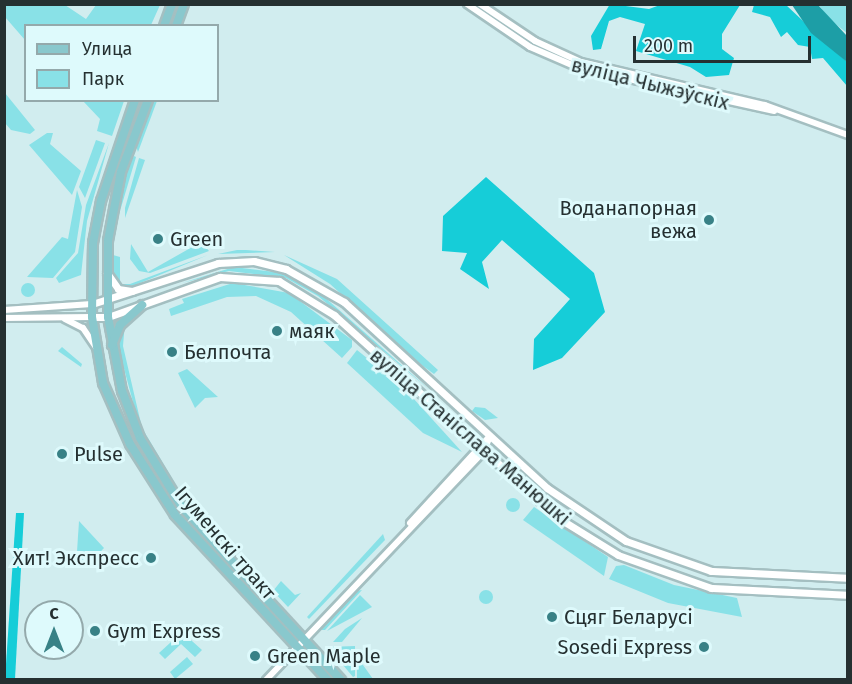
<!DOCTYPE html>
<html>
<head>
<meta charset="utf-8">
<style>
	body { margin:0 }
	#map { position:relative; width:852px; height:684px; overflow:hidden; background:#d1edef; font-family:"Fira Sans",sans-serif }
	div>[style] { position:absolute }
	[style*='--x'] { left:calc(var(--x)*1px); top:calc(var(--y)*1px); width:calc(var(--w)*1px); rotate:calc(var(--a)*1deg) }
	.green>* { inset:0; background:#89e1e7 }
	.round { border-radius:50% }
	.forest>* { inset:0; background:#16cdd8 }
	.water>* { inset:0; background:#1d9ea6 }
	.roads { filter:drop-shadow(2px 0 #a4bfc1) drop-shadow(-2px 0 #a4bfc1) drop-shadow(0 2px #a4bfc1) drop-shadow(0 -2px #a4bfc1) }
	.tertiary>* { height:6px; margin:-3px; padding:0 3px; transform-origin:3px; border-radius:3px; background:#fff }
	.secondary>* { height:7px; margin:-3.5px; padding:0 3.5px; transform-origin:3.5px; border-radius:3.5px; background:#fff }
	.primary>* { height:8px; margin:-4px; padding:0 4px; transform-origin:4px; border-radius:4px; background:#89c8cd }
	.dots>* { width:16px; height:16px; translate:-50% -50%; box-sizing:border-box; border:3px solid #defafc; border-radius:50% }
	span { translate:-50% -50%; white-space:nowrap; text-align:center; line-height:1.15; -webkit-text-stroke:6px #defafc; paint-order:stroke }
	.street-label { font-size:20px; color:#253031 }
	.poi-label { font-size:20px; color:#253031 }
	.right { translate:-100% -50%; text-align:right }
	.left { translate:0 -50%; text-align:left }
	.frame { position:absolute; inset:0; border:6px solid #253031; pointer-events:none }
	.legend { position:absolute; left:24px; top:24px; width:195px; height:78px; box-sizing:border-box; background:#defafc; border:2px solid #94a9ab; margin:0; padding:8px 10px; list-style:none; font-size:18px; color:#253031 }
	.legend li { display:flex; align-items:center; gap:12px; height:30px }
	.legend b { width:30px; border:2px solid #94a9ab }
	.north { position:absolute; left:24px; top:600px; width:60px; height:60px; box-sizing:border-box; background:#defafc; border:2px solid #94a9ab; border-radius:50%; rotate:0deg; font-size:16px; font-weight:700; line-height:24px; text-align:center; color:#253031 }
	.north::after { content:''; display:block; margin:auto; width:21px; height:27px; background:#388186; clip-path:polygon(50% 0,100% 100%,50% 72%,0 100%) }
	.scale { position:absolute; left:633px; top:36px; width:178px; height:27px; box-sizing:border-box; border:3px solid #253031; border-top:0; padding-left:8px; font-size:18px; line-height:21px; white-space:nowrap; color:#253031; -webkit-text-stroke:4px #defafc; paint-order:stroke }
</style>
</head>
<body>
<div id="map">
	<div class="green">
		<i style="clip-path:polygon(5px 4px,65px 5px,86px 19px,96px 5px,160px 5px,151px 25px,26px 26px,25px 40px,5px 17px)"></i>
		<i style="clip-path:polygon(819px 5px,847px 5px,847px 33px,829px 19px)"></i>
		<i style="clip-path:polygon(5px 93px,35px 130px,30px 134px,11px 130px,5px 123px)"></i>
		<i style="clip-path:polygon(83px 101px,124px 101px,112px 136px,97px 131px,100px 119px)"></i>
		<i style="clip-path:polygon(152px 101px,157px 101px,138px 152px,135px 143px)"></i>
		<i style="clip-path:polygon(47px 133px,53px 133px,50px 144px,81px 171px,72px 195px,29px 145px)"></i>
		<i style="clip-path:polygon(96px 140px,105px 143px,85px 198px,79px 187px)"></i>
		<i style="clip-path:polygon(109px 143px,87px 221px,81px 275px,59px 283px,56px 278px,78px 253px,86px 205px)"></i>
		<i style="clip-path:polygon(134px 156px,136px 157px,120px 211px,125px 172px)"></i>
		<i style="clip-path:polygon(139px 158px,145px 160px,125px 218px,125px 208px)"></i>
		<i style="clip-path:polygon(77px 190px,82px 207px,75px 252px,53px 278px,27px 277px,62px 237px,68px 239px)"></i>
		<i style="clip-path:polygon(201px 242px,209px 251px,150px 273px,139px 271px,130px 259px,131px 244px,148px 272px)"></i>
		<i style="clip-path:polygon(246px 250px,275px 252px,218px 254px,237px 250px)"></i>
		<i style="clip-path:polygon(113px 255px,120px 257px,120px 284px,130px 284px,208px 255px,128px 288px,118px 285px,113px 280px)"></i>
		<i style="clip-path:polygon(284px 255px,337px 279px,438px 370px,434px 374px,412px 358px,330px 284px)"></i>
		<i style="clip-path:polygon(234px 267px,283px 273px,313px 287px,431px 391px,318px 296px,286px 278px,229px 271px,182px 283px)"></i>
		<i class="round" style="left:21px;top:283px;width:14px;height:14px"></i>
		<i style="clip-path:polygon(233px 283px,289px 293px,352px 340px,352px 347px,342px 358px,291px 312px,256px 296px,227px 297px,171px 316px,169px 309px,184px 303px,182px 299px)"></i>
		<i style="clip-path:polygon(125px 322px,123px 346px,142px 428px,185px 500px,140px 428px,116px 339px)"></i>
		<i style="clip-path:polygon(62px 347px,82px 364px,81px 367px,58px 351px)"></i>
		<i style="clip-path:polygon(357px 350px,403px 387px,462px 452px,423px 433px,347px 363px)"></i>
		<i style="clip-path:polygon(187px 369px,218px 397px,205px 398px,195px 408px,178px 373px)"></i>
		<i style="clip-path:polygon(475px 407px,485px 408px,498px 418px,485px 420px,472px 411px)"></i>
		<i class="round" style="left:506px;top:498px;width:14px;height:14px"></i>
		<i style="clip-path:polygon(534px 507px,608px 557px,604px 576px,523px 520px)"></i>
		<i style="clip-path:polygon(79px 521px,104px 548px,92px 561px,76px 567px)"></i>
		<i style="clip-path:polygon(383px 534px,385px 540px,309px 619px,307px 617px)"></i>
		<i style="clip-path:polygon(624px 565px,674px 585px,737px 598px,742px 617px,668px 603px,609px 579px,616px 566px)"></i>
		<i style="clip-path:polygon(281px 581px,295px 595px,301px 593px,288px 607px,273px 591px)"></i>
		<i class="round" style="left:479px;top:590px;width:14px;height:14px"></i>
		<i style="clip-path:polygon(362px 590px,325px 630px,321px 630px,356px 591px)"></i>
		<i style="clip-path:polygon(360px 595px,372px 607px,327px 631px)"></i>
		<i style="clip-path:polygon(362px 618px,342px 642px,333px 642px,345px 629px)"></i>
		<i style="clip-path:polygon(182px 632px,202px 650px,195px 657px,181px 644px,165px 659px,159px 653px)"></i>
		<i style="clip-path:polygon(355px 646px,355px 676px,353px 677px,328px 647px)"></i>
		<i style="clip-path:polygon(357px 651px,362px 651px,363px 665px,373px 679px,357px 679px)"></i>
		<i style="clip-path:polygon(187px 657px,193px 664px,175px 679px,170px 672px)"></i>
	</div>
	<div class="forest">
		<i style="clip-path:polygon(610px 4px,649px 9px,660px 5px,740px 5px,722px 34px,722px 49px,734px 58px,729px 75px,706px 77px,690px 67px,636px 51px,645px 24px,620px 17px,609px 21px,601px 49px,593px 50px,591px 36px)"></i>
		<i style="clip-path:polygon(754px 5px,786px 5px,847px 62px,847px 86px,823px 58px,812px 59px,810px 47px,798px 45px,787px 32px,781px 37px,770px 17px,752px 12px)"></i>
		<i style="clip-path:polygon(486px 177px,594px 273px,605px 312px,562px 358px,533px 370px,534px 339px,570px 299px,502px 240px,482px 262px,489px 289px,460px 269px,467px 253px,442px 251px,443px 216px)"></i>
		<i style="clip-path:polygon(16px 513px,24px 513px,15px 679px,5px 679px)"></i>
	</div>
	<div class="water">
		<i style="clip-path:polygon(792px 5px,818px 5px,847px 36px,847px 62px,811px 33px)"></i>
	</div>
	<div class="roads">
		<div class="tertiary">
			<i style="--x:467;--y:4;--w:76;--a:34.3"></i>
			<i style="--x:530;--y:47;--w:53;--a:23.2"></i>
			<i style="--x:579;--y:68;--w:200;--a:12.4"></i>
			<i style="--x:480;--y:4;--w:66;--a:33.9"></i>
			<i style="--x:535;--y:41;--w:51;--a:24.5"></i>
			<i style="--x:581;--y:62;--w:189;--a:13.2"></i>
			<i style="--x:765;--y:105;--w:88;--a:19.9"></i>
			<i style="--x:4;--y:310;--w:88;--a:-3.9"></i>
			<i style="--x:4;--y:318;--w:88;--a:-0.7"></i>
			<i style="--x:65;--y:319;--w:20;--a:27"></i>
			<i style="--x:83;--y:328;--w:23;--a:56"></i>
			<i style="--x:410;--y:523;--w:118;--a:-47.4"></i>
			<i style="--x:266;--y:680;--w:316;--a:-46.4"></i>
			<i style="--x:484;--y:451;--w:16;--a:-68"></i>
		</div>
		<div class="secondary">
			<i style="--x:107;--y:273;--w:19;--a:55"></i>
			<i style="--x:118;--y:289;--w:14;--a:8"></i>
			<i style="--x:92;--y:304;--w:133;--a:-18"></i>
			<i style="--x:218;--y:263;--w:36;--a:-3"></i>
			<i style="--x:254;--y:261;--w:33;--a:14"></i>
			<i style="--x:286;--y:269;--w:67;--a:29.6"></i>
			<i style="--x:344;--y:302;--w:275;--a:42.5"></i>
			<i style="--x:547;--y:488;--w:95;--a:33.9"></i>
			<i style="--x:626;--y:541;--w:90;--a:19.4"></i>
			<i style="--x:711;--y:571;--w:137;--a:2.9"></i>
			<i style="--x:92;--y:317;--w:16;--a:0"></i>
			<i style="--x:108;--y:317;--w:119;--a:-19.7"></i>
			<i style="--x:220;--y:277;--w:59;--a:3.9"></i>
			<i style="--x:279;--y:281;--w:65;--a:31.7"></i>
			<i style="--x:334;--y:315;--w:304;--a:42.1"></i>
			<i style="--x:560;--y:519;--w:68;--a:31.8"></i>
			<i style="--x:618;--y:555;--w:99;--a:19.5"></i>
			<i style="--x:711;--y:588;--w:137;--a:2.9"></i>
		</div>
		<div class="primary">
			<i style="--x:164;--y:26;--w:23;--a:-70"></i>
			<i style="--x:176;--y:26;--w:23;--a:-70"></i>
			<i style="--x:135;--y:100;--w:107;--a:108.6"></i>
			<i style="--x:101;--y:201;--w:43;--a:100.8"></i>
			<i style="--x:93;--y:243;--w:74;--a:90.8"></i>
			<i style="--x:92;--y:317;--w:67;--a:80.5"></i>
			<i style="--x:103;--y:383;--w:67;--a:66.1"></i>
			<i style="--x:130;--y:444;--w:84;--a:57.6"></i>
			<i style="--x:175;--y:515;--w:225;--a:47.2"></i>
			<i style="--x:148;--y:100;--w:77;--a:110.6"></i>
			<i style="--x:121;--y:172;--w:70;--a:100.7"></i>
			<i style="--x:108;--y:241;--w:76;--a:90"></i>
			<i style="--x:108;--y:317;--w:75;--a:79.3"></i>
			<i style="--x:122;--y:391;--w:50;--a:69"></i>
			<i style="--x:140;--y:438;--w:81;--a:58.7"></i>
			<i style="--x:182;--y:507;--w:235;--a:47.4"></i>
			<i style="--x:112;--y:345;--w:22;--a:-68"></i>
			<i style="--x:120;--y:325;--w:30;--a:-42"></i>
		</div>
	</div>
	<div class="dots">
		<i style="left:709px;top:220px;background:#388186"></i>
		<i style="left:158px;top:239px;background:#388186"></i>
		<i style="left:277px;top:331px;background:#388186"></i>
		<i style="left:172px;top:352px;background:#388186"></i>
		<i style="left:62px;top:454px;background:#388186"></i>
		<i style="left:151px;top:558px;background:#388186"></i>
		<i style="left:552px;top:617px;background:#388186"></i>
		<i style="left:95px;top:631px;background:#388186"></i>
		<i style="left:704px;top:647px;background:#388186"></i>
		<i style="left:255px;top:656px;background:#388186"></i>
	</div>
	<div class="street-label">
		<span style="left:650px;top:84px;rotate:14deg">вуліца Чыжэўскіх</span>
		<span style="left:470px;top:437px;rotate:41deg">вуліца Станіслава Манюшкі</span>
		<span style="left:225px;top:543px;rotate:49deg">Ігуменскі тракт</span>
	</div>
	<div class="poi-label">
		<span class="right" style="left:697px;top:220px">Воданапорная<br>вежа</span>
		<span class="left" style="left:170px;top:239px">Green</span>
		<span class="left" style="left:289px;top:331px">маяк</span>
		<span class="left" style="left:184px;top:352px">Белпочта</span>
		<span class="left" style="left:74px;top:454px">Pulse</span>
		<span class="right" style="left:139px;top:558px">Хит! Экспресс</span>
		<span class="left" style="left:564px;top:617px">Сцяг Беларусі</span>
		<span class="left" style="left:107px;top:631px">Gym Express</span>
		<span class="right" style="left:692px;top:647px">Sosedi Express</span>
		<span class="left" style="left:267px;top:656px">Green Maple</span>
	</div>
	<div class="frame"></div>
	<ul class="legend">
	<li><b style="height:8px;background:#89c8cd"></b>Улица</li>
	<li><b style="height:16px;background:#89e1e7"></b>Парк</li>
	</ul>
	<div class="north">С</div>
	<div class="scale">200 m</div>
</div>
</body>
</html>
